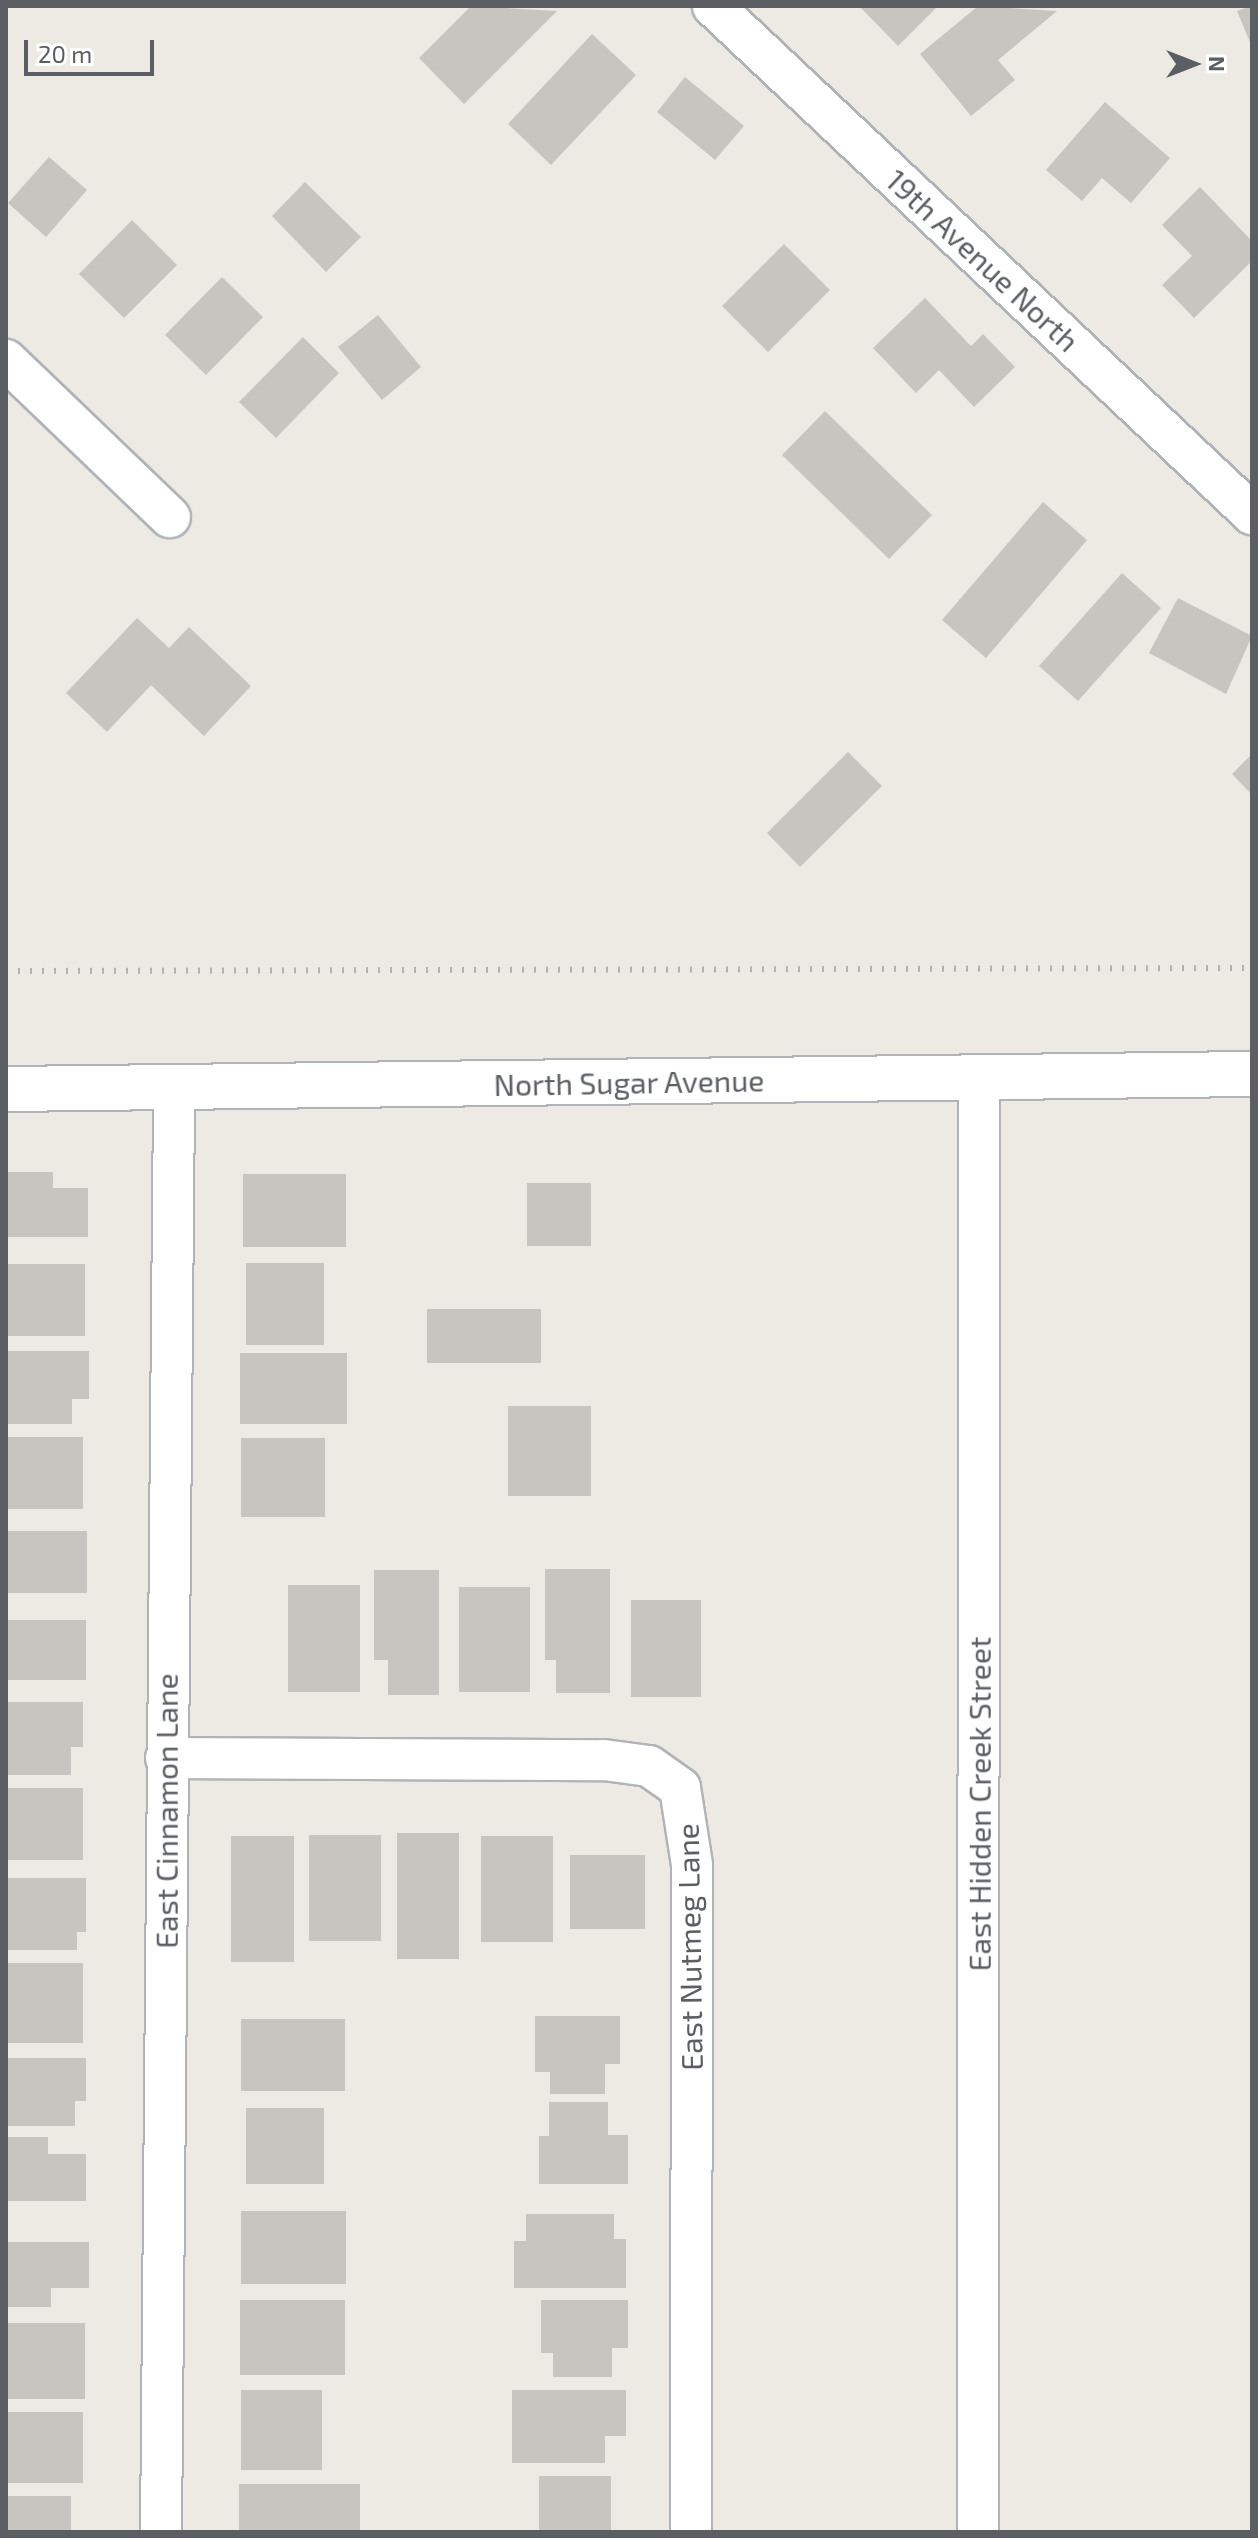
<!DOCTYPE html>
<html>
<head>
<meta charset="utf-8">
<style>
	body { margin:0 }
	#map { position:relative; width:1258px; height:2538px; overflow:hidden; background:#eceae3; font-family:"Exo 2",sans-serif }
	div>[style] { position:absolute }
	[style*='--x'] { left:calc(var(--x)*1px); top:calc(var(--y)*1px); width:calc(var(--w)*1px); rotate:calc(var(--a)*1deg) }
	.building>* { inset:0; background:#c8c5c0 }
	.roads { filter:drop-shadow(2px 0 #b0b3b7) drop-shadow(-2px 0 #b0b3b7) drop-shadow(0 2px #b0b3b7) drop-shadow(0 -2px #b0b3b7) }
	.street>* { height:40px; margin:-20px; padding:0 20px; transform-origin:20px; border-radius:20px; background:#fff }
	.secondary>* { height:44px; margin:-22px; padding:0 22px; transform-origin:22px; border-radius:22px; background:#fff }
	.rail>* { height:6px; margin-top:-3px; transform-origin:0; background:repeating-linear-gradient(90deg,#b1b2b2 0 2px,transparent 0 12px) }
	span { translate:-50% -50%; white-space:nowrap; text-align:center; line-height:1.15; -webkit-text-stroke:7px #fff; paint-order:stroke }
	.street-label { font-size:30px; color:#5b5e62 }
	.frame { position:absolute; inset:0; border:8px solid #5b5e62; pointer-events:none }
	.north { position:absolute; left:1154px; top:24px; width:80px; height:80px; -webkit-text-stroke:6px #fff; paint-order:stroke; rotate:90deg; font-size:22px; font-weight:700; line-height:32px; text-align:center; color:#5b5e62 }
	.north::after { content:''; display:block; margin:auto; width:28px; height:36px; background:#5b5e62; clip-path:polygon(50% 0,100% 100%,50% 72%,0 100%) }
	.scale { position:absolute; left:24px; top:40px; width:130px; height:36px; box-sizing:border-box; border:4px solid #5b5e62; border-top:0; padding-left:10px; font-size:24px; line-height:28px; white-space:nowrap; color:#5b5e62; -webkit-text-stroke:6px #fff; paint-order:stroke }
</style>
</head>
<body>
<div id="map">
	<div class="building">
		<i style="clip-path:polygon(471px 6px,557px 11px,464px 104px,419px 58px)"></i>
		<i style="clip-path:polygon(859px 6px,938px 6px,898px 46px)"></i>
		<i style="clip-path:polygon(978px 6px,1057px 11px,998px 60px,1015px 80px,971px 116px,920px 54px)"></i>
		<i style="clip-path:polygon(1252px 6px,1252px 47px,1237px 11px)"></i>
		<i style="clip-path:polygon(592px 34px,636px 75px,551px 165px,508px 124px)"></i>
		<i style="clip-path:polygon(685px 77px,744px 126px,715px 160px,657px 112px)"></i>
		<i style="clip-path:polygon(1105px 102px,1170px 158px,1131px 203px,1102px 178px,1082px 201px,1046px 170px)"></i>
		<i style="clip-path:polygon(49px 157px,87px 190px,46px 237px,8px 203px)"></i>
		<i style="clip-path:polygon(305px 182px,361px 237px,326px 272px,272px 216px)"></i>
		<i style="clip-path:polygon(1200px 187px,1252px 241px,1252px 261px,1194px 318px,1162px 285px,1192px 256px,1162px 225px)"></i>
		<i style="clip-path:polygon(132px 220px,177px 265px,124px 318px,79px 274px)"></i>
		<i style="clip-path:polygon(784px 244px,830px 290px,768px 352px,722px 306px)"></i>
		<i style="clip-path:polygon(222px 277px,263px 317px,206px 375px,165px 335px)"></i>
		<i style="clip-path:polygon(925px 298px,971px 346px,983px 334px,1015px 367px,974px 407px,939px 370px,916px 393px,873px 348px)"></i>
		<i style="clip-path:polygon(378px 315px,421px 367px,382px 400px,338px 347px)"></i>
		<i style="clip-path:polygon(303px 337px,339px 373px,276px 438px,239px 402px)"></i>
		<i style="clip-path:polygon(825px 411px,932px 515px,889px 559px,782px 455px)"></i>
		<i style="clip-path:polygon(1043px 502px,1087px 540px,986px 658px,942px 620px)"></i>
		<i style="clip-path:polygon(1122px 573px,1161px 608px,1078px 701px,1039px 666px)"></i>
		<i style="clip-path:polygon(1178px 598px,1252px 636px,1226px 694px,1149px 653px)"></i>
		<i style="clip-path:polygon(137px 618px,169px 648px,189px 627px,251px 686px,204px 736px,151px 685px,107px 732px,66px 693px)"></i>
		<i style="clip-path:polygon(848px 752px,882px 786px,800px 867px,767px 833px)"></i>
		<i style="clip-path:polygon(1252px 754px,1252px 795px,1232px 774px)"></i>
		<i style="clip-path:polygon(6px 1172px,53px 1172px,53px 1188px,88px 1188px,88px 1237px,6px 1237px)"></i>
		<i style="clip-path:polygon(243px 1174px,346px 1174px,346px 1247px,243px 1247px)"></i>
		<i style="clip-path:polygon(527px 1183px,591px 1183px,591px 1246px,527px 1246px)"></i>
		<i style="clip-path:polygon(246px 1263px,324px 1263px,324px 1345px,246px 1345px)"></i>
		<i style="clip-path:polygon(6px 1264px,85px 1264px,85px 1336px,6px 1336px)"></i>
		<i style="clip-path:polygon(427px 1309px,541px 1309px,541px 1363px,427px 1363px)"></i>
		<i style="clip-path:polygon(6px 1351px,89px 1351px,89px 1399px,72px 1399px,72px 1424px,6px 1424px)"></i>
		<i style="clip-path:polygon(240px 1353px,347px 1353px,347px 1424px,240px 1424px)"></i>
		<i style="clip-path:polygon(508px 1406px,591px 1406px,591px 1496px,508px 1496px)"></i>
		<i style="clip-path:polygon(6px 1437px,83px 1437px,83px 1509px,6px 1509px)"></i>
		<i style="clip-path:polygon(241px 1438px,325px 1438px,325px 1517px,241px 1517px)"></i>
		<i style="clip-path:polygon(6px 1531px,87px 1531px,87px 1593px,6px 1593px)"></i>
		<i style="clip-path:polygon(545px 1569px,610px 1569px,610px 1693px,556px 1693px,556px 1660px,545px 1660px)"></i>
		<i style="clip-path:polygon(374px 1570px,439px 1570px,439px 1695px,388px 1695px,388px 1660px,374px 1660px)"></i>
		<i style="clip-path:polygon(288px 1585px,360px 1585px,360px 1692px,288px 1692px)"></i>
		<i style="clip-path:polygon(459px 1587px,530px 1587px,530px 1692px,459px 1692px)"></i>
		<i style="clip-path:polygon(631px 1600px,701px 1600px,701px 1697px,631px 1697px)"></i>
		<i style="clip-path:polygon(6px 1620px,86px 1620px,86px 1680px,6px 1680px)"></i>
		<i style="clip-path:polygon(6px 1702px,83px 1702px,83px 1747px,71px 1747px,71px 1775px,6px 1775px)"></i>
		<i style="clip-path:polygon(6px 1788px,83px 1788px,83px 1860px,6px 1860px)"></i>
		<i style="clip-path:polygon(397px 1833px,459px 1833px,459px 1959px,397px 1959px)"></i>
		<i style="clip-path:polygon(309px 1835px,381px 1835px,381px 1941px,309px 1941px)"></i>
		<i style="clip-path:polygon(231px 1836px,294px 1836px,294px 1962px,231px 1962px)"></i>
		<i style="clip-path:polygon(481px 1836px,553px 1836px,553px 1942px,481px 1942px)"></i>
		<i style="clip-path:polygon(570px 1855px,645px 1855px,645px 1929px,570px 1929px)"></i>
		<i style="clip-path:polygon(6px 1878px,86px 1878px,86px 1932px,77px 1932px,77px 1950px,6px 1950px)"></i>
		<i style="clip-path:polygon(6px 1963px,83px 1963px,83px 2043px,6px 2043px)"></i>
		<i style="clip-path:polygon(535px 2016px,620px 2016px,620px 2064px,605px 2064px,605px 2094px,550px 2094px,550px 2072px,535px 2072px)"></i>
		<i style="clip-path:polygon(241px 2019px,345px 2019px,345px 2091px,241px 2091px)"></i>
		<i style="clip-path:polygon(6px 2058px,86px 2058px,86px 2101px,75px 2101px,75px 2126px,6px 2126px)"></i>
		<i style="clip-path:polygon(549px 2102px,608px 2102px,608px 2135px,628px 2135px,628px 2184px,539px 2184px,539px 2136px,549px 2136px)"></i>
		<i style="clip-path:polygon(246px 2108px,324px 2108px,324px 2184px,246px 2184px)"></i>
		<i style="clip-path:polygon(6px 2137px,48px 2137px,48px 2154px,86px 2154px,86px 2201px,6px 2201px)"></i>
		<i style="clip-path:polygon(241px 2211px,346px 2211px,346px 2284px,241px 2284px)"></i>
		<i style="clip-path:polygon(526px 2214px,614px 2214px,614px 2239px,626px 2239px,626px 2288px,514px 2288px,514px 2241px,526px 2241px)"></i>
		<i style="clip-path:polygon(6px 2242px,89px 2242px,89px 2288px,51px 2288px,51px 2307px,6px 2307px)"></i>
		<i style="clip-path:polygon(240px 2300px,345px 2300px,345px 2375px,240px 2375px)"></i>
		<i style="clip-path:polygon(541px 2300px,628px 2300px,628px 2348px,612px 2348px,612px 2377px,553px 2377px,553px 2353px,541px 2353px)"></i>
		<i style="clip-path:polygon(6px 2323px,85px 2323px,85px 2399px,6px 2399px)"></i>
		<i style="clip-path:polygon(241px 2390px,322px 2390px,322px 2470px,241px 2470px)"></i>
		<i style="clip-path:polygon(512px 2390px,626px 2390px,626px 2436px,605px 2436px,605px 2463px,512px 2463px)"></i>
		<i style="clip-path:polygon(6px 2412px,83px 2412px,83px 2483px,6px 2483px)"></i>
		<i style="clip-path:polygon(539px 2476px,611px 2476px,611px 2532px,539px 2532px)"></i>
		<i style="clip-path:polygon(239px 2484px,360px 2484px,360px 2532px,239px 2532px)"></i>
		<i style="clip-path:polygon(6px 2496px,71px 2496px,71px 2532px,6px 2532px)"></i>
	</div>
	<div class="roads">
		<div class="street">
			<i style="--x:713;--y:6;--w:741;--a:43.3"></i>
			<i style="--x:6;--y:360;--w:227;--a:43.8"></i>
			<i style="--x:166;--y:1758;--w:438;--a:0.3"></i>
			<i style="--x:604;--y:1760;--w:45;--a:7.6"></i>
			<i style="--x:649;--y:1766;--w:38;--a:35"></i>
			<i style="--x:680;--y:1788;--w:78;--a:81.1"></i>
			<i style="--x:692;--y:1865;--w:667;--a:90.09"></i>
			<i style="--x:161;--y:2532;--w:1442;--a:-89.48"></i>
			<i style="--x:978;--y:2532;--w:1455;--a:-89.96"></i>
		</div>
		<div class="secondary">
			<i style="--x:6;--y:1089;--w:1246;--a:-0.69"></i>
		</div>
	</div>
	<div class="rail">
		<i style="--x:6;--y:971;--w:1246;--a:-0.14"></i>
	</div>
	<div class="street-label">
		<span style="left:983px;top:260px;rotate:43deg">19th Avenue North</span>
		<span style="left:629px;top:1082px;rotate:-1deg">North Sugar Avenue</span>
		<span style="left:979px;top:1804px;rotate:-90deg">East Hidden Creek Street</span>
		<span style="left:166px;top:1811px;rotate:-90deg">East Cinnamon Lane</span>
		<span style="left:689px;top:1947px;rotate:-91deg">East Nutmeg Lane</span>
	</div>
	<div class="frame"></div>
	<div class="north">N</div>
	<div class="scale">20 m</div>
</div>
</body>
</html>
